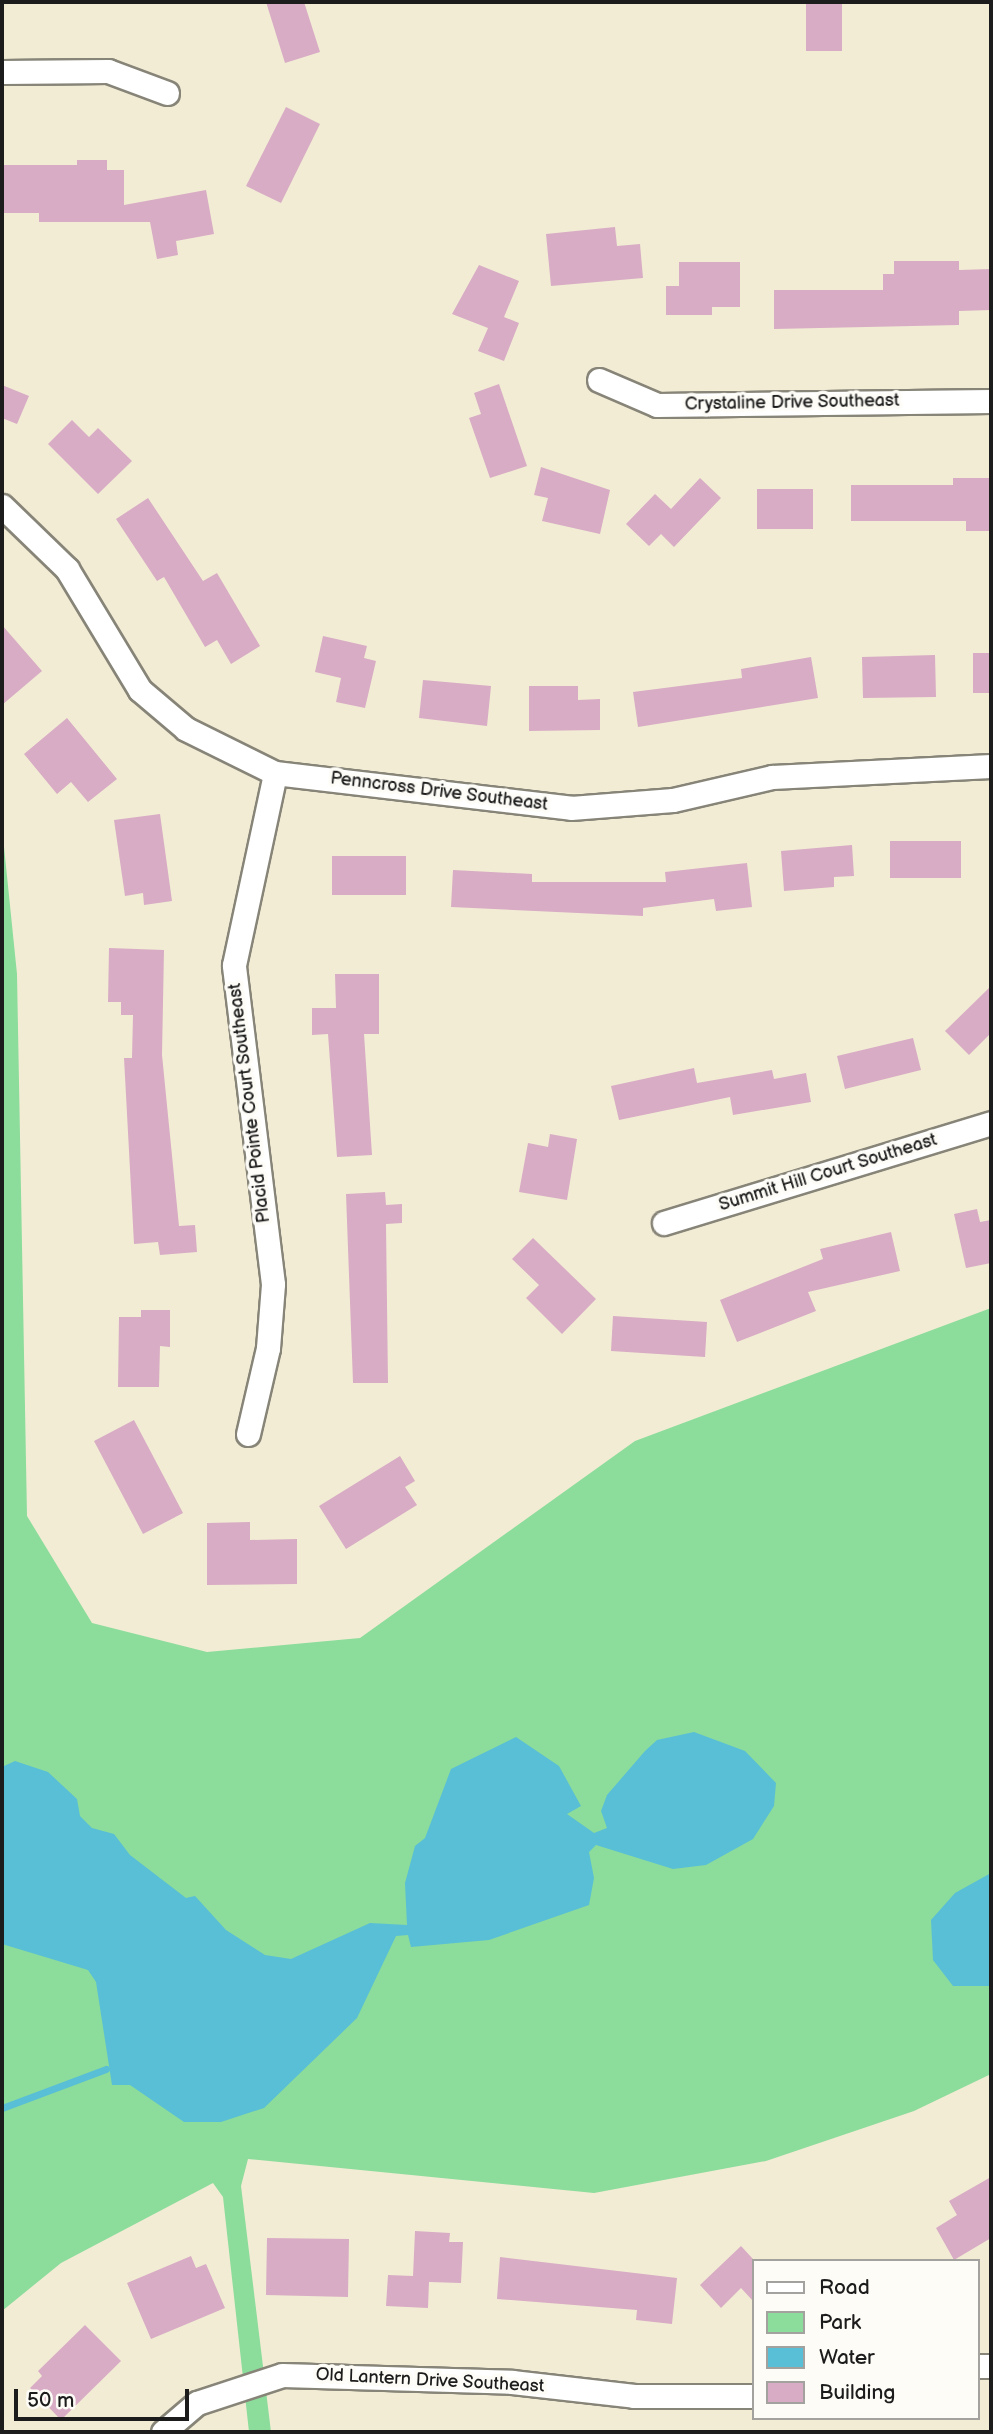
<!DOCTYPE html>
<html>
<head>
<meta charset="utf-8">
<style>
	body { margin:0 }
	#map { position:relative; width:993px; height:2434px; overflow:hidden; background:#f2ecd5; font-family:"Balsamiq Sans",sans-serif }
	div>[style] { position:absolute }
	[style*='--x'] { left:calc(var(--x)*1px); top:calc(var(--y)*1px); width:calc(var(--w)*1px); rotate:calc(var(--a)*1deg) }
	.green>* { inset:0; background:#8cdc9b }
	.water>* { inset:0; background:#58bfd6 }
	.stream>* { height:7px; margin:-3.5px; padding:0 3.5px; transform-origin:3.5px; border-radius:3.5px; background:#58bfd6 }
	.building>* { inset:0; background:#d8acc4 }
	.roads { filter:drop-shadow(2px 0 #878478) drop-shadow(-2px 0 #878478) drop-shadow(0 2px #878478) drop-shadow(0 -2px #878478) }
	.street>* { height:23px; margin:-11.5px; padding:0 11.5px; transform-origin:11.5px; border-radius:11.5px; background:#fff }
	span { translate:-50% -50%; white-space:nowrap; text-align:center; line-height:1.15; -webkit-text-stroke:7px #fdfcf7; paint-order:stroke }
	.street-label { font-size:18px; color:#1c1c1c }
	.frame { position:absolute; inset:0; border:4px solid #1c1c1c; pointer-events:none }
	.legend { position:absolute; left:752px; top:2259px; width:228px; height:161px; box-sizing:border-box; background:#fdfcf7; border:2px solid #a3a29f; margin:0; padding:9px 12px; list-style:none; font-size:21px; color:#1c1c1c }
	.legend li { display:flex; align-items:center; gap:14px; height:35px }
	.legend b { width:35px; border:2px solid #a3a29f }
	.scale { position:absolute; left:14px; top:2389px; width:175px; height:32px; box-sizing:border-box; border:4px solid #1c1c1c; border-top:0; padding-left:9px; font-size:21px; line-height:24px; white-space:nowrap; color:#1c1c1c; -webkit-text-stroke:5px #fdfcf7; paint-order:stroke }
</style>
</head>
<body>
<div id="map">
	<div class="green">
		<i style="clip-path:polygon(2px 827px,17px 974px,27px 1516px,92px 1623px,207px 1652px,360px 1638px,635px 1441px,991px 1308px,991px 2074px,914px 2111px,766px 2161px,594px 2193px,248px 2159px,241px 2186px,271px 2432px,249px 2432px,223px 2197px,213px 2183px,61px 2263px,2px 2311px)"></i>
	</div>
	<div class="water">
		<i style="clip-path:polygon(694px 1732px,745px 1751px,776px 1783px,774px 1806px,753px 1839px,706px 1865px,673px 1869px,596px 1845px,589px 1852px,594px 1878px,589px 1905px,489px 1940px,411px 1947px,408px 1935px,396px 1936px,357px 2018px,264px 2108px,221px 2122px,184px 2122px,130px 2085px,112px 2085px,96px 1982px,88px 1970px,2px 1944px,2px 1767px,15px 1761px,48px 1772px,77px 1799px,80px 1816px,92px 1828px,114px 1834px,130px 1855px,186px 1898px,195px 1896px,226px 1930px,265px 1955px,291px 1959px,370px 1923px,407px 1925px,405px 1883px,415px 1846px,425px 1838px,451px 1769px,516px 1737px,559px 1766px,581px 1806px,567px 1814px,594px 1833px,607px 1828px,601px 1811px,607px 1795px,645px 1751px,657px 1740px)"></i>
		<i style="clip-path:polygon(991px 1873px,991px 1986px,953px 1986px,933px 1960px,931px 1920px,955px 1893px)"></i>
	</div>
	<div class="stream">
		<i style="--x:2;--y:2108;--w:111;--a:-20.6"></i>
	</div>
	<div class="building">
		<i style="clip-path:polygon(266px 2px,304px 2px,320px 52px,285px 63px)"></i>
		<i style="clip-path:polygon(806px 2px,842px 2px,842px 51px,806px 51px)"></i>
		<i style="clip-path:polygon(286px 107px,320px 124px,281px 203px,246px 186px)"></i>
		<i style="clip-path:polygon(77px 160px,107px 160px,107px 170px,124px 170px,124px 205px,206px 190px,214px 234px,176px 241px,178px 255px,157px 259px,150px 222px,39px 222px,39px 213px,2px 213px,2px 165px,77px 165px)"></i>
		<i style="clip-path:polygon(615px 227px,617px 246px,640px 244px,643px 278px,551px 286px,546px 234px)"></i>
		<i style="clip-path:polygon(894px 261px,959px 261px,959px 270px,991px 269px,991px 310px,959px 311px,959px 325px,774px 329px,774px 290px,883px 290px,883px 274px,894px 274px)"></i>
		<i style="clip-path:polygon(679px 262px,740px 262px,740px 307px,712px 307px,712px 315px,666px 315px,666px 286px,679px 286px)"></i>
		<i style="clip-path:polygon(479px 265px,519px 281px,504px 317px,519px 323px,504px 361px,478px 351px,488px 328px,452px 314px)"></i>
		<i style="clip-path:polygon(499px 384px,527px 466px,490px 478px,469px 418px,481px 414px,474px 393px)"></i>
		<i style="clip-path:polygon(2px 385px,29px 396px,17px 424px,2px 418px)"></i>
		<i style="clip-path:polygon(72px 420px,89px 437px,98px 428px,132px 461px,98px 494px,48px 444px)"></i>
		<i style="clip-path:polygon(541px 467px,610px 490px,600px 534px,542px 521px,548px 498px,534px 495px)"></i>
		<i style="clip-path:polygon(700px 478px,721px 498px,674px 547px,661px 534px,649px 546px,626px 524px,655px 494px,671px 509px)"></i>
		<i style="clip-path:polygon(953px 478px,991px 478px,991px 531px,966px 531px,966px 521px,851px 521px,851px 485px,953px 485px)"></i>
		<i style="clip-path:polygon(757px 489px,813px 489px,813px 529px,757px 529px)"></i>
		<i style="clip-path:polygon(148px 498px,203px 581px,217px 573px,260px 646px,231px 664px,217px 640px,205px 647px,164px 577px,157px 581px,116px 519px)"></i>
		<i style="clip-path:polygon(2px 625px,42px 671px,2px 705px)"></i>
		<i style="clip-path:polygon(323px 636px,367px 646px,364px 658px,376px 661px,365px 708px,336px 702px,341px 678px,315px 672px)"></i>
		<i style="clip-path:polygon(973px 653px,991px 653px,991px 693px,973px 693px)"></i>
		<i style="clip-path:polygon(935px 655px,936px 697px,863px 698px,862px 657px)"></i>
		<i style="clip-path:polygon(811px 657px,818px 698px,638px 727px,633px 692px,742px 678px,741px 669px)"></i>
		<i style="clip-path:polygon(423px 680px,491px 686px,487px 726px,419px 718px)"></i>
		<i style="clip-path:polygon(529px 686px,578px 686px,578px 700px,600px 699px,600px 730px,529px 731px)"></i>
		<i style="clip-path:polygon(67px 718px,117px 779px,88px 802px,71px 782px,57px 794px,24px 754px)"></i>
		<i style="clip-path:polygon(160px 814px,172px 901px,144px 905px,143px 893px,125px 896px,114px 820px)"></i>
		<i style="clip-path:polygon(890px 841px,961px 841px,961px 878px,890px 878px)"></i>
		<i style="clip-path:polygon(852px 845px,854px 876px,834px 877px,834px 887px,784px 891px,781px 851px)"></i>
		<i style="clip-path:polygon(332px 856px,406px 856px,406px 895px,332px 895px)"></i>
		<i style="clip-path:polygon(747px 863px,752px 907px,716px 911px,714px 899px,643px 908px,643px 916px,451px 907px,453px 870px,532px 874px,532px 882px,666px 882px,665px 872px)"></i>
		<i style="clip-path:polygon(109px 948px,164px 950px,162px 1055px,179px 1226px,195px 1225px,197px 1252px,160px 1255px,158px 1242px,134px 1244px,124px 1058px,132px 1058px,133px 1015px,121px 1015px,121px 1002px,108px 1002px)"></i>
		<i style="clip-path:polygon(335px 974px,379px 974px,379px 1034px,364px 1034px,372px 1155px,337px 1157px,328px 1034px,312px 1035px,312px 1008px,336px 1008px)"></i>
		<i style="clip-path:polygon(991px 986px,991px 1033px,969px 1055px,945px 1031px)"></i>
		<i style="clip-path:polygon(913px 1038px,921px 1070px,845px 1089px,837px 1056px)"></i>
		<i style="clip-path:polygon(694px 1068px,697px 1083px,772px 1070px,774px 1079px,806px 1073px,811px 1102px,733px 1115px,730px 1097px,619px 1120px,611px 1086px)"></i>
		<i style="clip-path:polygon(550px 1134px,577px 1139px,567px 1200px,519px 1192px,528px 1143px,548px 1147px)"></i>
		<i style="clip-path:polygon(385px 1192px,386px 1205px,402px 1204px,402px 1223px,386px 1224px,388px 1383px,353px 1383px,346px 1194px)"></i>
		<i style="clip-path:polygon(977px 1209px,980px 1222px,991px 1220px,991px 1263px,966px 1268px,954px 1214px)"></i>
		<i style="clip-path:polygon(891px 1232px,900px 1271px,808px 1292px,816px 1311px,737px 1342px,720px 1300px,823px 1259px,820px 1249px)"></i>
		<i style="clip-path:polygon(533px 1238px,596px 1299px,562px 1334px,526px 1298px,539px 1285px,512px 1259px)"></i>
		<i style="clip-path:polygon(141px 1310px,170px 1310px,170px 1347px,160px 1346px,159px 1387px,118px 1387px,119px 1317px,141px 1317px)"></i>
		<i style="clip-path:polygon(613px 1316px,707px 1322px,705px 1357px,611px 1351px)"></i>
		<i style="clip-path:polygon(134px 1420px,183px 1513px,143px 1534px,94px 1441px)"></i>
		<i style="clip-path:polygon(400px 1456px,415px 1481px,405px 1487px,417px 1505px,346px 1549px,319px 1506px)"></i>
		<i style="clip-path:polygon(250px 1522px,250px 1540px,297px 1539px,297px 1584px,207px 1585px,207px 1523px)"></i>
		<i style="clip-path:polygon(991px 2177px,991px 2238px,954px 2260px,936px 2228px,957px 2215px,949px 2201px)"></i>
		<i style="clip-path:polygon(415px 2231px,450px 2233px,449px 2242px,463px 2242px,461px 2283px,429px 2282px,428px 2308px,386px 2306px,388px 2275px,413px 2276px)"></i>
		<i style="clip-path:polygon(267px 2238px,349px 2239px,348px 2297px,266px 2295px)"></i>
		<i style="clip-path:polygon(741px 2246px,753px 2259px,753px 2301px,741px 2288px,721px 2308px,700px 2285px)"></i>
		<i style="clip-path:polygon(191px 2256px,196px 2268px,206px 2264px,225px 2308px,151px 2339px,127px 2283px)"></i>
		<i style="clip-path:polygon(500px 2257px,677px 2278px,672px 2324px,636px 2320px,637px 2310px,497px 2299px)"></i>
		<i style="clip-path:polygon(85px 2325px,121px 2361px,61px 2420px,30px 2388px,42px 2376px,38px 2371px)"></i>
	</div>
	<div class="roads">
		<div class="street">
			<i style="--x:2;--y:72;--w:106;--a:-0.5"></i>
			<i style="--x:108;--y:71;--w:63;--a:20.4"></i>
			<i style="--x:599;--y:380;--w:63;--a:23.3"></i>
			<i style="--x:657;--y:405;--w:334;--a:-0.7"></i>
			<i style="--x:2;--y:506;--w:91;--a:44.1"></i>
			<i style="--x:67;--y:569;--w:141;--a:58.9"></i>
			<i style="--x:140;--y:690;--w:60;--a:40.3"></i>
			<i style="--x:186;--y:729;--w:99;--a:26.3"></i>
			<i style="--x:275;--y:773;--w:298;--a:6.7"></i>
			<i style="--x:571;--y:808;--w:102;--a:-4.5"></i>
			<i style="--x:673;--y:800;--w:102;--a:-13.1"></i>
			<i style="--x:772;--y:777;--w:219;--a:-2.9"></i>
			<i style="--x:664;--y:1223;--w:342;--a:-17"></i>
			<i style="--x:248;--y:1434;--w:88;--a:-76.9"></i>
			<i style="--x:268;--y:1348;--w:64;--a:-85.5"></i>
			<i style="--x:273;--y:1284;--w:321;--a:-97"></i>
			<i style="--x:234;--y:965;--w:196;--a:-77.9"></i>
			<i style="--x:977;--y:2366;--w:14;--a:0"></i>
			<i style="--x:163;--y:2432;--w:45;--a:-40.5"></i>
			<i style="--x:197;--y:2403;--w:89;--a:-18.2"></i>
			<i style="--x:282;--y:2375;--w:230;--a:1.7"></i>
			<i style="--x:512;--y:2382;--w:123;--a:6.5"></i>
			<i style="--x:634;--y:2396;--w:119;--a:0"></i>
		</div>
	</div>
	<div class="street-label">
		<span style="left:792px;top:403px;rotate:-1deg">Crystaline Drive Southeast</span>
		<span style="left:439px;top:792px;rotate:7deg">Penncross Drive Southeast</span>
		<span style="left:250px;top:1103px;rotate:-97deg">Placid Pointe Court Southeast</span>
		<span style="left:828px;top:1173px;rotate:-17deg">Summit Hill Court Southeast</span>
		<span style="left:430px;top:2381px;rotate:3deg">Old Lantern Drive Southeast</span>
	</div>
	<div class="frame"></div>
	<ul class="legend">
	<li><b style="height:9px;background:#fff"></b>Road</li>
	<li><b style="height:19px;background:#8cdc9b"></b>Park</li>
	<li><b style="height:19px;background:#58bfd6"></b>Water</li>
	<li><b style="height:19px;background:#d8acc4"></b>Building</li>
	</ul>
	<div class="scale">50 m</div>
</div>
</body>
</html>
